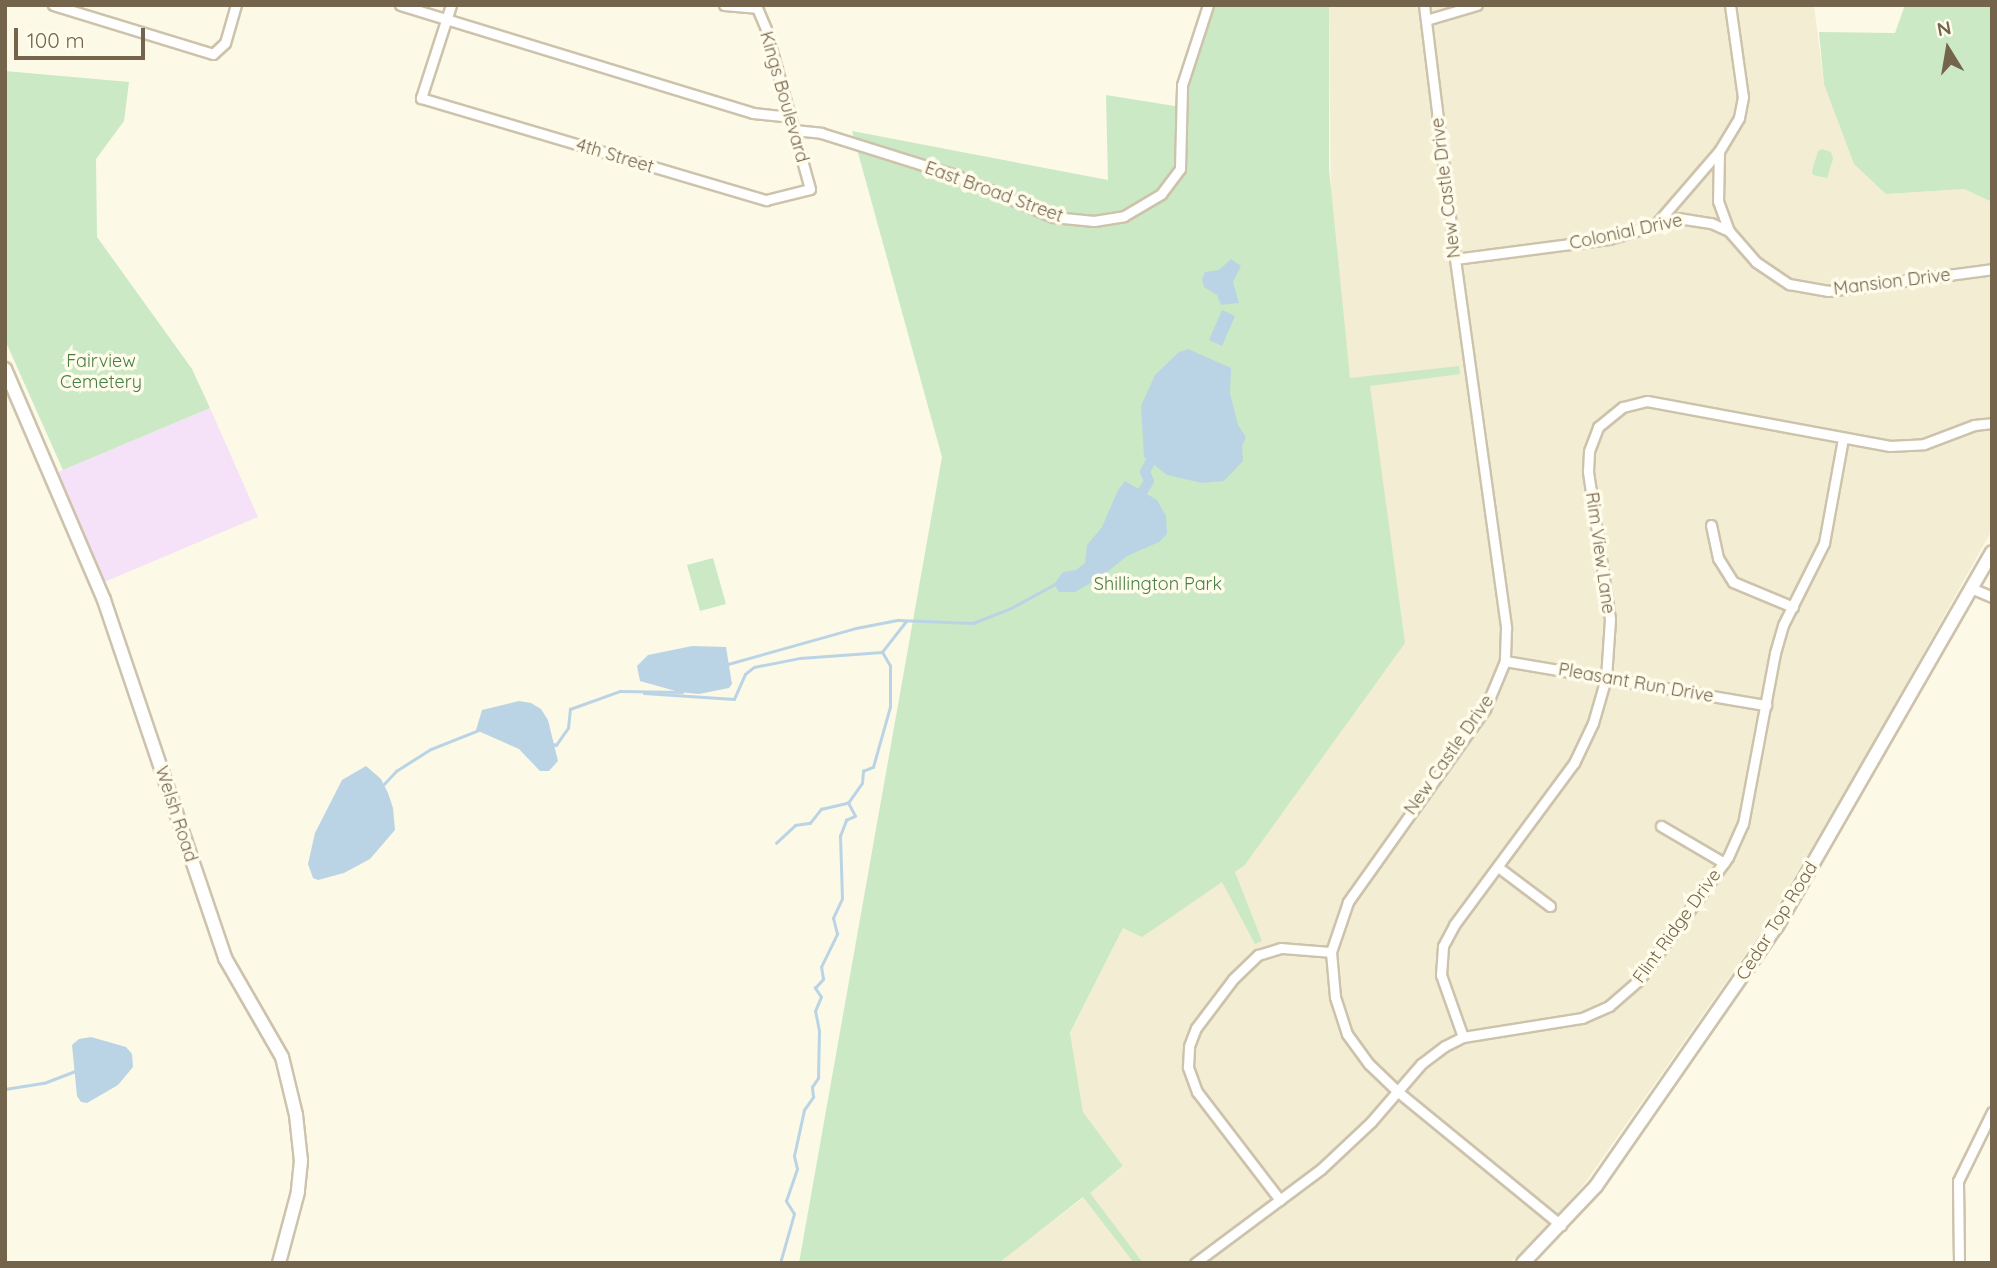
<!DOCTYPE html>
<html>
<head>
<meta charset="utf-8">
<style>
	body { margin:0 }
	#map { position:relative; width:1997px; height:1268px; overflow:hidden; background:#fcf9e6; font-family:Quicksand,sans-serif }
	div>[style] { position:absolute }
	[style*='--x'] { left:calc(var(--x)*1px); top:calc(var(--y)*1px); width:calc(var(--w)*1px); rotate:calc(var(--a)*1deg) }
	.residential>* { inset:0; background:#f3edd4 }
	.education>* { inset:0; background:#f6e2f8 }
	.green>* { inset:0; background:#cae9c4 }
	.water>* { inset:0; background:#bbd4e5 }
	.stream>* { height:2.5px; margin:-1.25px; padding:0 1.25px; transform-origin:1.25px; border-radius:1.25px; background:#bbd4e5 }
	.canal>* { height:10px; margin:-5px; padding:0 5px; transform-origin:5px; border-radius:5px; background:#bbd4e5 }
	.roads { filter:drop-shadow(2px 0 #cdc3ac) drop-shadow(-2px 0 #cdc3ac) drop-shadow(0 2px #cdc3ac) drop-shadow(0 -2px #cdc3ac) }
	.street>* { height:9px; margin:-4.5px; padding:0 4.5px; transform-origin:4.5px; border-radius:4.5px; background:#fff }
	.secondary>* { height:12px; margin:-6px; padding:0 6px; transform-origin:6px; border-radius:6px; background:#fff }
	span { translate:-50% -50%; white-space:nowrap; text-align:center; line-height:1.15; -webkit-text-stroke:7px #fffcec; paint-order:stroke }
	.street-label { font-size:18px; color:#74644b }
	.park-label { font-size:18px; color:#487f46 }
	.frame { position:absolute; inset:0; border:7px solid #74644b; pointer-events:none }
	.north { position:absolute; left:1913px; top:14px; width:70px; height:70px; -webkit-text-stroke:5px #fffcec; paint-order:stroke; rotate:349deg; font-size:19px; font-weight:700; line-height:28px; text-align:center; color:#74644b }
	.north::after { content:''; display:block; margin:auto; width:24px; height:32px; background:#74644b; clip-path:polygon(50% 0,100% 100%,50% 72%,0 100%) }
	.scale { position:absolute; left:14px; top:28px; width:131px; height:32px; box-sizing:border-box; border:4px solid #74644b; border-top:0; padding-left:9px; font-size:21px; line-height:24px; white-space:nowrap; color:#74644b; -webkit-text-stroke:5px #fffcec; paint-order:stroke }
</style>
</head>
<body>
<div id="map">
	<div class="residential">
		<i style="clip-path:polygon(1329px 5px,1814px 5px,1824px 84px,1886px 194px,1964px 189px,1992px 202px,1992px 530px,1880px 731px,1768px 922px,1585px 1183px,1529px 1247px,1509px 1263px,999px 1263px,1123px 1167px,1083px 1112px,1070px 1034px,1123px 928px,1222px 882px,1244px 866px,1369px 377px,1350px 378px,1331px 209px)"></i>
	</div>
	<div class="education">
		<i style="clip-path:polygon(210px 408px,258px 517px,102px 583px,56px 473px)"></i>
	</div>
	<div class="green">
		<i style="clip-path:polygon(1207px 5px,1329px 5px,1329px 169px,1350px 378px,1459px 366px,1460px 374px,1370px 386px,1405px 643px,1244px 866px,1235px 872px,1262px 941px,1255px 944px,1222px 882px,1142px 937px,1123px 928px,1070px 1033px,1083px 1112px,1123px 1166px,1090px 1193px,1143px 1263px,1134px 1263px,1083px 1197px,999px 1263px,799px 1263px,942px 457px,852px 131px,1108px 180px,1106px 95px,1181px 107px)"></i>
		<i style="clip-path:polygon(1905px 5px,1992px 5px,1992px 202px,1964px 189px,1886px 194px,1854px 164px,1824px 84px,1819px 32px,1895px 33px)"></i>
		<i style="clip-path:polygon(5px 71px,129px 82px,124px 121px,96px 159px,97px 237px,192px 369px,210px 408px,63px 470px,5px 340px)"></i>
		<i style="clip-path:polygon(1822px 149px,1831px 152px,1833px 159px,1827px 178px,1813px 175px,1812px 171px,1818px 151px)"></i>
		<i style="clip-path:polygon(713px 558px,726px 604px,700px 611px,687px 565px)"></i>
	</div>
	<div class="water">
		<i style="clip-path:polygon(1231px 259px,1241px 266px,1233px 282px,1239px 303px,1221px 305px,1217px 295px,1204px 287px,1202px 279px,1205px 272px,1219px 270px)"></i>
		<i style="clip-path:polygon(1222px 310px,1235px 316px,1222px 346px,1209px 340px)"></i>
		<i style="clip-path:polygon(1188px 349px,1231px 368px,1230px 393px,1238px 425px,1246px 437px,1242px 446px,1243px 461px,1224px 481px,1202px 483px,1167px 475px,1144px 457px,1141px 406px,1155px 375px,1179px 352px)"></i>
		<i style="clip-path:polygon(1125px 481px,1157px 500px,1166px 516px,1167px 534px,1159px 542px,1127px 556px,1101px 577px,1075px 592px,1059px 592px,1054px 584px,1063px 572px,1076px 570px,1085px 563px,1087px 545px,1102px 527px,1118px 490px)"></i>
		<i style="clip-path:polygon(692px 646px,726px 647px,732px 684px,729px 688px,699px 694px,679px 692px,640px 681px,637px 666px,648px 655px)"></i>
		<i style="clip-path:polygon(519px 701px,531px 703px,541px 709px,548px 720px,558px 761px,549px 771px,540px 771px,519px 749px,476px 730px,482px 710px)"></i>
		<i style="clip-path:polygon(366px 766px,381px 779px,388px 793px,393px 808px,395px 830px,370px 859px,344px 873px,318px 880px,313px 878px,308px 864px,315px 833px,342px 780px)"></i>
		<i style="clip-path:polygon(91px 1037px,126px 1047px,132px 1054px,133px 1067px,118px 1085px,87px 1103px,81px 1102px,77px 1096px,72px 1045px,79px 1039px)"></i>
	</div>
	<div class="stream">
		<i style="--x:728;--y:664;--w:133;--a:-15.7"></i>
		<i style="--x:856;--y:628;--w:43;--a:-10.8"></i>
		<i style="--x:898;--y:620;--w:75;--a:2.3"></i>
		<i style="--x:973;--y:623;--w:41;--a:-21.5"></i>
		<i style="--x:1011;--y:608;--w:50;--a:-28.6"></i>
		<i style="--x:644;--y:693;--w:90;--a:3.8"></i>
		<i style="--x:734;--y:699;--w:27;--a:-66"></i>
		<i style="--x:745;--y:674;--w:11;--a:-38"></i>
		<i style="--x:754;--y:667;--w:47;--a:-11.1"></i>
		<i style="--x:800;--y:658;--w:82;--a:-4.2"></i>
		<i style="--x:882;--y:652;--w:39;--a:-52"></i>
		<i style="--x:554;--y:744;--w:2;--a:27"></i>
		<i style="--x:556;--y:745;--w:21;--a:-55"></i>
		<i style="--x:568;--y:728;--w:19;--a:-84"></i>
		<i style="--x:570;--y:709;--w:53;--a:-19.8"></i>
		<i style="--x:620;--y:691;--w:62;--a:0.9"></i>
		<i style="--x:383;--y:785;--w:19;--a:-47"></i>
		<i style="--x:396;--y:771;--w:41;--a:-32.2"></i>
		<i style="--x:431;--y:749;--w:52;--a:-21.6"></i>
		<i style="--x:776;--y:843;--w:26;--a:-43"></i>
		<i style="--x:795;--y:825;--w:15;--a:-8"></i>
		<i style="--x:810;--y:823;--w:18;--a:-52"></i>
		<i style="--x:821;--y:809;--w:28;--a:-13"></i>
		<i style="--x:848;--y:803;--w:24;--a:-55"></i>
		<i style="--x:862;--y:783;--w:12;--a:-85"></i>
		<i style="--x:863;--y:771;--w:11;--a:-22"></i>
		<i style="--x:873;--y:767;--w:62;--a:-74.2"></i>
		<i style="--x:890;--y:707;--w:41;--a:-90"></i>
		<i style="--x:890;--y:666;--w:16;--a:-120"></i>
		<i style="--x:5;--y:1089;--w:39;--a:-9"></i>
		<i style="--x:44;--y:1083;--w:33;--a:-21"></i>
		<i style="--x:780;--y:1263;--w:51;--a:-74.1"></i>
		<i style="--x:794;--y:1214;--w:15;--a:-122"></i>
		<i style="--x:786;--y:1201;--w:34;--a:-71"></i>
		<i style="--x:797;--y:1169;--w:13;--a:-103"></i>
		<i style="--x:794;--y:1156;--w:47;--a:-77.7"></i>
		<i style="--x:804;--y:1110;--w:16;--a:-55"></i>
		<i style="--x:813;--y:1097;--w:10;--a:-96"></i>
		<i style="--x:812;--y:1087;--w:11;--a:-56"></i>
		<i style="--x:818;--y:1078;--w:47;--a:-88.8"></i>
		<i style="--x:819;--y:1031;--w:20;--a:-101"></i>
		<i style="--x:815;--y:1011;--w:15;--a:-67"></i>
		<i style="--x:821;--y:997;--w:11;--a:-124"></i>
		<i style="--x:815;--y:988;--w:12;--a:-48"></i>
		<i style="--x:823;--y:979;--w:12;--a:-99"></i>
		<i style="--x:821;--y:967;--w:37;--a:-64"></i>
		<i style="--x:837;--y:934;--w:16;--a:-104"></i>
		<i style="--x:833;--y:918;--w:21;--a:-65"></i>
		<i style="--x:842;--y:899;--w:63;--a:-91.8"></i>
		<i style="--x:840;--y:836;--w:17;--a:-69"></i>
		<i style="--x:846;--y:820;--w:10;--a:-24"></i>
		<i style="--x:855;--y:816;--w:15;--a:-118"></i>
	</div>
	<div class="canal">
		<i style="--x:1141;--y:494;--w:15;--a:-58"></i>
		<i style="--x:1149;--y:481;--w:10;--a:-114"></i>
		<i style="--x:1145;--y:472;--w:13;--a:-63"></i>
	</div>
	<div class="roads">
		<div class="street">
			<i style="--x:53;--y:5;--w:167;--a:17"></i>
			<i style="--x:213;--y:54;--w:16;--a:-43"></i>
			<i style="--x:225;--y:43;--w:40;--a:-74"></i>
			<i style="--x:400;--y:5;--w:369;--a:17"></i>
			<i style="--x:753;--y:113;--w:37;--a:6"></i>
			<i style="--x:451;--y:5;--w:98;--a:107.9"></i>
			<i style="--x:421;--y:98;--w:360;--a:16.5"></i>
			<i style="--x:766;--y:200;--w:45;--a:-14"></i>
			<i style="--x:810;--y:189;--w:166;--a:-105.4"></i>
			<i style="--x:766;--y:29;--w:26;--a:-113"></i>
			<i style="--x:724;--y:5;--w:32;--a:5"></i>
			<i style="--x:1424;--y:5;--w:256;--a:83"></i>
			<i style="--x:1455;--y:259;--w:373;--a:82.1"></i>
			<i style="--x:1506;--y:628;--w:33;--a:92"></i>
			<i style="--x:1505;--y:661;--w:52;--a:112.6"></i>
			<i style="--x:1485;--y:709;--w:237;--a:125.4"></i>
			<i style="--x:1348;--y:902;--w:53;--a:108.8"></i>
			<i style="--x:1331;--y:952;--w:45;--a:84.9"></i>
			<i style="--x:1335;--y:997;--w:39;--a:72"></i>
			<i style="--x:1347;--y:1034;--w:37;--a:54"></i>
			<i style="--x:1369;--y:1064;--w:39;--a:44"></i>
			<i style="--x:1397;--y:1091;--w:212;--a:39.3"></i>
			<i style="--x:1730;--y:5;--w:93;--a:82"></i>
			<i style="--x:1743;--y:97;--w:21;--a:101"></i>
			<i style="--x:1739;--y:118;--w:39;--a:121"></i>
			<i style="--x:1719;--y:151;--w:50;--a:91.1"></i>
			<i style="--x:1718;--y:201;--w:32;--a:70"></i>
			<i style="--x:1729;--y:231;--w:41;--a:48.9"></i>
			<i style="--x:1756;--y:262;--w:40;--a:34"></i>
			<i style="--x:1789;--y:284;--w:40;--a:10"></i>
			<i style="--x:1828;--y:291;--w:165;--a:-7.6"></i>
			<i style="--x:1426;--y:20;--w:53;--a:-16.4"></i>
			<i style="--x:794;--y:130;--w:27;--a:6"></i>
			<i style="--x:821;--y:133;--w:140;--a:17.4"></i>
			<i style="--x:955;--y:175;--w:107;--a:23.2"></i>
			<i style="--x:1053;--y:217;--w:41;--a:5.6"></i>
			<i style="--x:1094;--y:221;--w:30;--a:-9"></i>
			<i style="--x:1124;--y:216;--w:43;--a:-30.7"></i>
			<i style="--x:1161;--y:194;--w:31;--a:-53"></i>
			<i style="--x:1180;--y:169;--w:84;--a:-88.6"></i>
			<i style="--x:1182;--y:85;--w:84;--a:-72"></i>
			<i style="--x:1656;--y:224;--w:96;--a:-49.2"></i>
			<i style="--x:1455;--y:259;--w:155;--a:-7.4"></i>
			<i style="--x:1609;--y:239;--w:72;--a:-16.9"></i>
			<i style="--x:1678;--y:218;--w:33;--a:9"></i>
			<i style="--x:1711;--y:223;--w:20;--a:24"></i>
			<i style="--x:1711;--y:525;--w:34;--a:78"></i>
			<i style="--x:1718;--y:558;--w:28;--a:58"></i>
			<i style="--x:1733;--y:582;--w:65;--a:22.6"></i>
			<i style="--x:1971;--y:588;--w:23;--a:23"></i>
			<i style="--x:1505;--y:661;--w:265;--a:9.6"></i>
			<i style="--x:1661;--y:826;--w:73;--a:30.4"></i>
			<i style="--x:1498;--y:867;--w:65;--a:36.9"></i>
			<i style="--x:1463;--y:1037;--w:66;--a:-109.5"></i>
			<i style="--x:1441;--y:975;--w:29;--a:-86"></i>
			<i style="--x:1443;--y:946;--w:24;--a:-62"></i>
			<i style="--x:1454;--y:925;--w:202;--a:-53.5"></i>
			<i style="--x:1574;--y:763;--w:44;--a:-64.6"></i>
			<i style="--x:1593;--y:723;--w:47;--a:-73.9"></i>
			<i style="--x:1606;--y:678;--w:59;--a:-86.1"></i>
			<i style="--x:1610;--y:619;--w:150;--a:-98.5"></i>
			<i style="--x:1588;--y:471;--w:20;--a:-87"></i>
			<i style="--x:1589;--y:451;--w:26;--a:-69"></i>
			<i style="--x:1598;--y:427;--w:32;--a:-39"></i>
			<i style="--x:1623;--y:407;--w:25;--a:-14"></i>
			<i style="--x:1647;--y:401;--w:247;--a:10.5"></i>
			<i style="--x:1890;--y:446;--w:34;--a:-3"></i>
			<i style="--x:1924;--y:444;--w:53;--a:-20.8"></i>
			<i style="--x:1974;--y:425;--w:18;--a:-6"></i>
			<i style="--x:1280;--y:1200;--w:136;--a:-127.5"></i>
			<i style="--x:1197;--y:1092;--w:27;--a:-110"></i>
			<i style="--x:1188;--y:1067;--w:21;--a:-87"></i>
			<i style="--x:1189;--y:1046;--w:19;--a:-69"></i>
			<i style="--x:1196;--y:1028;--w:61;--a:-52.9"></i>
			<i style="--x:1233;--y:979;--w:35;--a:-44"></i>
			<i style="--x:1258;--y:955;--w:24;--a:-17"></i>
			<i style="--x:1281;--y:948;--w:50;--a:4.6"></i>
			<i style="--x:1195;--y:1263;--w:157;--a:-36.7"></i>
			<i style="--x:1321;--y:1169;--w:69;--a:-43.2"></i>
			<i style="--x:1371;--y:1122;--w:77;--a:-49.2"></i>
			<i style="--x:1421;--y:1064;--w:30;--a:-37"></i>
			<i style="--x:1445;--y:1046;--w:20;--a:-27"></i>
			<i style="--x:1463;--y:1037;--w:121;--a:-9.1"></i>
			<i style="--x:1582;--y:1018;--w:30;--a:-24"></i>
			<i style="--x:1609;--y:1006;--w:38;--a:-41"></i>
			<i style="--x:1638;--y:981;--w:153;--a:-54"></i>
			<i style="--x:1728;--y:857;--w:36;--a:-66"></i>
			<i style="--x:1743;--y:824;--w:174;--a:-79.4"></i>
			<i style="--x:1775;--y:653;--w:29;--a:-74"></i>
			<i style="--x:1783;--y:625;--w:92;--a:-63.4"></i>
			<i style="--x:1824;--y:543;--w:107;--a:-79.7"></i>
			<i style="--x:1959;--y:1263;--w:82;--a:-90.7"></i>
			<i style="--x:1958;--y:1181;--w:77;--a:-63.8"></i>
		</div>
		<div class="secondary">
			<i style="--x:5;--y:369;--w:251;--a:66.8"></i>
			<i style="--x:104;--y:600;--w:378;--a:71.3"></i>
			<i style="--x:225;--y:958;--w:114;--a:60.1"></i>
			<i style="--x:282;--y:1057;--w:60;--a:76.4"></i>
			<i style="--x:296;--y:1115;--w:46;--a:83.8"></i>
			<i style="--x:301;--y:1161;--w:31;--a:96"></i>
			<i style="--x:298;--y:1192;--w:73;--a:105"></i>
			<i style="--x:1523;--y:1263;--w:106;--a:-46.5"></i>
			<i style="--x:1596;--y:1186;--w:317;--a:-55.2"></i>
			<i style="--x:1777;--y:926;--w:431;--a:-60.1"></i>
		</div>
	</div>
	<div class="street-label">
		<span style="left:784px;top:97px;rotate:74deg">Kings Boulevard</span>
		<span style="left:615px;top:156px;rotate:17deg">4th Street</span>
		<span style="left:1446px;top:188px;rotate:-97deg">New Castle Drive</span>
		<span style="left:994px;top:192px;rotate:20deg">East Broad Street</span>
		<span style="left:1626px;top:232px;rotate:-12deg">Colonial Drive</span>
		<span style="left:1892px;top:282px;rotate:-7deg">Mansion Drive</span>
		<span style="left:1600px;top:553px;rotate:82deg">Rim View Lane</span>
		<span style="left:1636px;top:683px;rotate:10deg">Pleasant Run Drive</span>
		<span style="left:1449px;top:755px;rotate:-55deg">New Castle Drive</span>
		<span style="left:176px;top:814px;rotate:72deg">Welsh Road</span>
		<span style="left:1777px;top:921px;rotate:-58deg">Cedar Top Road</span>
		<span style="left:1677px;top:926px;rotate:-54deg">Flint Ridge Drive</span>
	</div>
	<div class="park-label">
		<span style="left:101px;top:372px">Fairview<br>Cemetery</span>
		<span style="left:1158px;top:584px">Shillington Park</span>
	</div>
	<div class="frame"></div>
	<div class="north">N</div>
	<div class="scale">100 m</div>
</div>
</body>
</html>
